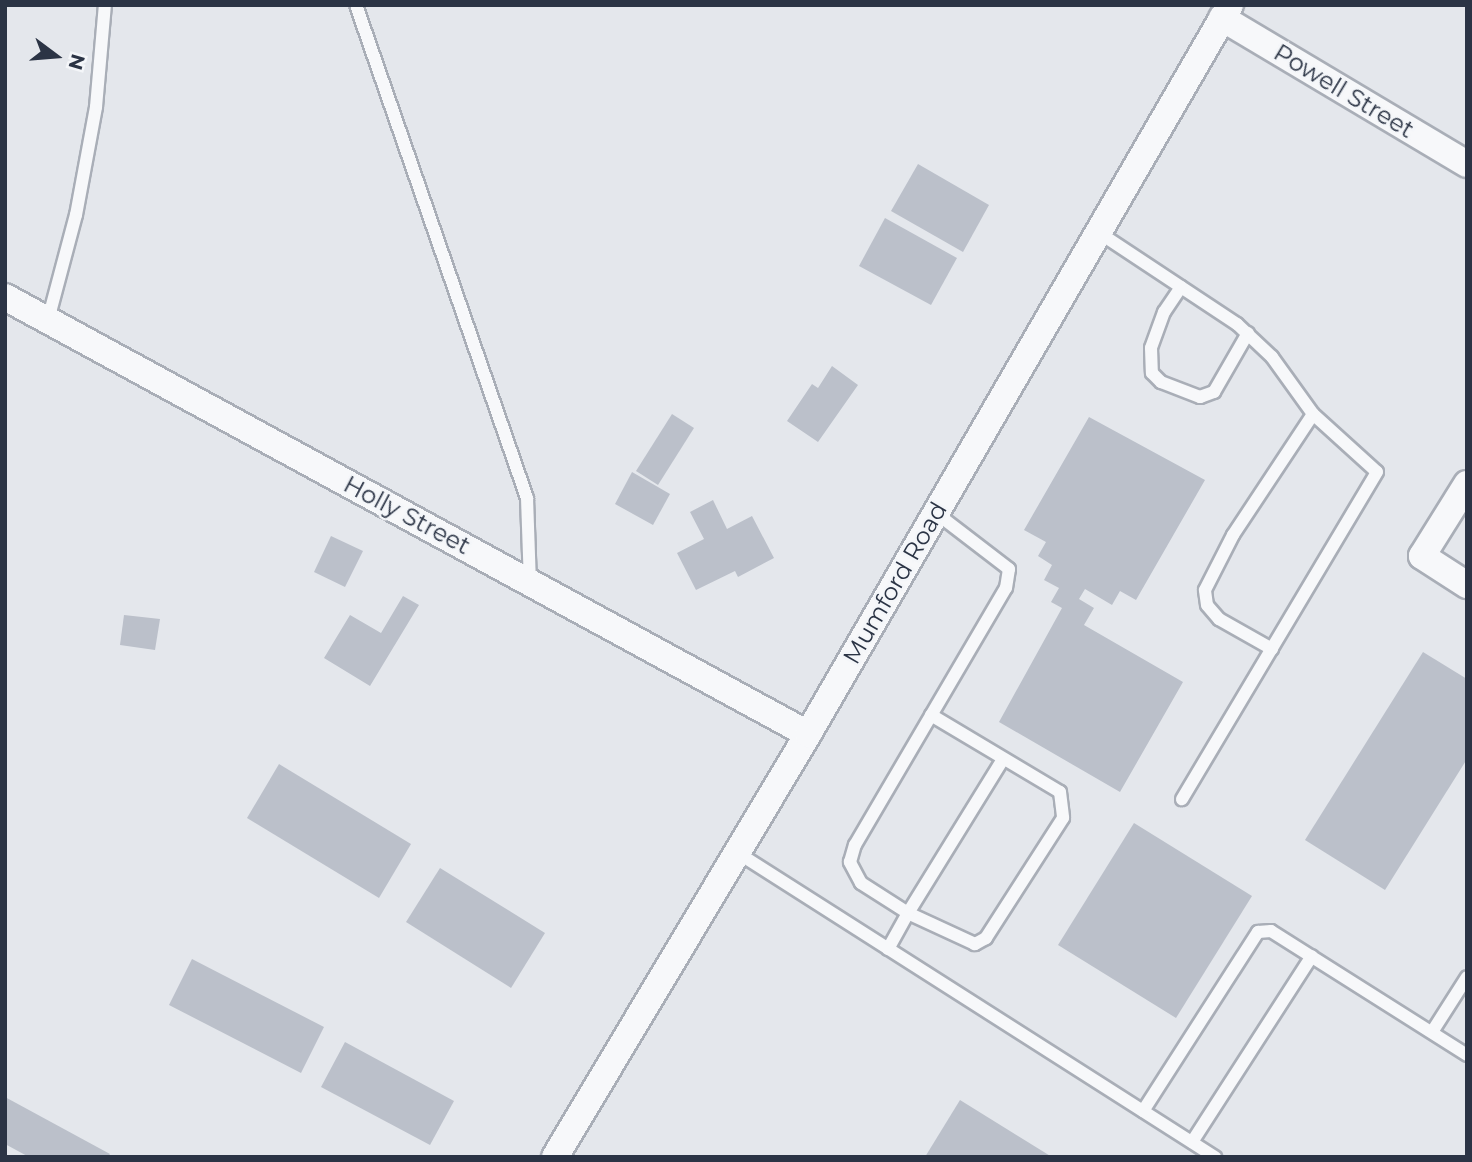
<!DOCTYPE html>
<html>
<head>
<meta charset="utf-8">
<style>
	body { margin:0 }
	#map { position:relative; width:1472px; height:1162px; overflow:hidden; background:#e4e7ec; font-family:Montserrat,sans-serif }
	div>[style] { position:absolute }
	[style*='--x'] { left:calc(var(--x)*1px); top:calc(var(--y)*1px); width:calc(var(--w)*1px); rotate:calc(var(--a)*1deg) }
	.building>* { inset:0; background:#bbc0ca }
	.roads { filter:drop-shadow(2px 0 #a9aeb7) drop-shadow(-2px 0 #a9aeb7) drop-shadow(0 2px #a9aeb7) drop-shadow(0 -2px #a9aeb7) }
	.lane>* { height:12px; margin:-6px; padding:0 6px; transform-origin:6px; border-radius:6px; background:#f7f8fa }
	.street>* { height:26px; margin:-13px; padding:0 13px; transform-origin:13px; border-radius:13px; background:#f7f8fa }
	span { translate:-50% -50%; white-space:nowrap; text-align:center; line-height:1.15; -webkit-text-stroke:5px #f4f6f9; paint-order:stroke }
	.street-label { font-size:24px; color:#2b3445 }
	.frame { position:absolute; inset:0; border:7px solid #2b3445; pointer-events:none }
	.north { position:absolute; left:21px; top:21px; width:70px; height:70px; -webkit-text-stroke:5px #f4f6f9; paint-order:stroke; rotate:106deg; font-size:19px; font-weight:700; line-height:28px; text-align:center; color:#2b3445 }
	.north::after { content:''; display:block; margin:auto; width:24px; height:32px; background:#2b3445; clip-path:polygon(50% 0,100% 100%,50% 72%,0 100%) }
</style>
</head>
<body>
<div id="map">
	<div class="building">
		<i style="clip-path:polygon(918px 164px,989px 205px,963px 252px,891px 211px)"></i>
		<i style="clip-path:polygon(885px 218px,957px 258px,931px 305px,859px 266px)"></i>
		<i style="clip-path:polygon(832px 366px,858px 385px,818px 442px,787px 421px,812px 384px,818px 388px)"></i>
		<i style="clip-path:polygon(672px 414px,694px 428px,658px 485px,636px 471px)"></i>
		<i style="clip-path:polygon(1089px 417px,1205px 480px,1136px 600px,1120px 591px,1112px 605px,1085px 589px,1079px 599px,1094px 608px,1084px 625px,1183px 682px,1120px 792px,999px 722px,1062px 608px,1051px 602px,1059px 588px,1044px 580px,1052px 565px,1038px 556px,1046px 542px,1024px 530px)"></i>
		<i style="clip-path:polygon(632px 472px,670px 494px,653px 525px,615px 504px)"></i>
		<i style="clip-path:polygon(713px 500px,727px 529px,752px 516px,774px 558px,738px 577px,735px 571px,696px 590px,677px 553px,704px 539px,690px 512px)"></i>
		<i style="clip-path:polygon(331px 536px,363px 551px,345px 587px,314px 572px)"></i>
		<i style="clip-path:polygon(403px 596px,419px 605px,370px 686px,324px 658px,350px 615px,381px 633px)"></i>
		<i style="clip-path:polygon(124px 615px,160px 619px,155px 650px,120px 645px)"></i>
		<i style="clip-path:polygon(1423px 652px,1467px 679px,1467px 759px,1385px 890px,1305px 840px)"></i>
		<i style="clip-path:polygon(279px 764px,411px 844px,379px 898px,247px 818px)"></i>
		<i style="clip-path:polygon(1134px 823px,1252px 896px,1176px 1018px,1058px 945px)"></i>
		<i style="clip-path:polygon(440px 868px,545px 933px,511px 988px,406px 922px)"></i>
		<i style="clip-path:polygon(192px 959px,324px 1027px,301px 1073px,169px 1005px)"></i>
		<i style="clip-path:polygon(345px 1042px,454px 1101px,430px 1145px,321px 1087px)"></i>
		<i style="clip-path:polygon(5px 1097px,110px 1154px,108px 1157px,29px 1157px,5px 1144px)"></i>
		<i style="clip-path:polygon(960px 1100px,1052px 1157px,925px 1157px)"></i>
	</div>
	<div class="roads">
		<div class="lane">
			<i style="--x:356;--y:5;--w:522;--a:70.87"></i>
			<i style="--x:527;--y:498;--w:84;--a:88"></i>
			<i style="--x:1098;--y:232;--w:167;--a:33.5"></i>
			<i style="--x:1237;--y:324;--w:48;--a:43.3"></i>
			<i style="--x:1272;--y:357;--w:70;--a:54.3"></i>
			<i style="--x:1313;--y:414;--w:86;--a:42.2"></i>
			<i style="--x:1377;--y:472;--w:381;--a:120.8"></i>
			<i style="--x:1181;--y:287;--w:30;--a:124"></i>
			<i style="--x:1164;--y:312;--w:38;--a:110"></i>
			<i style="--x:1151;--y:348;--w:25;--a:88"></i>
			<i style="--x:1152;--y:373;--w:13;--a:45"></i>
			<i style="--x:1161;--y:382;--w:42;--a:21"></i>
			<i style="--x:1200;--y:397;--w:15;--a:-20"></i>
			<i style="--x:1214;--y:392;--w:68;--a:-60"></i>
			<i style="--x:48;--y:320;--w:109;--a:-75.1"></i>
			<i style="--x:76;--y:215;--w:110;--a:-79.5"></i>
			<i style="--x:96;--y:107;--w:102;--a:-85"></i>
			<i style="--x:1272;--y:649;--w:61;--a:-150.5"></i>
			<i style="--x:1219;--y:619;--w:18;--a:-131"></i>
			<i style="--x:1207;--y:605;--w:15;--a:-98"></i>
			<i style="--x:1205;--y:590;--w:62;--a:-63"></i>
			<i style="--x:1233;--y:535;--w:145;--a:-56.5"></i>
			<i style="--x:931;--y:715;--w:150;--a:30.8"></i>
			<i style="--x:1060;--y:792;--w:26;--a:83"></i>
			<i style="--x:1063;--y:818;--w:143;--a:122.7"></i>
			<i style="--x:986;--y:938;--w:13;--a:151"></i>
			<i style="--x:975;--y:944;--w:74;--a:-155.2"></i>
			<i style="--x:908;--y:913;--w:181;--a:-58.3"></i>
			<i style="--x:738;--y:853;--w:566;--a:32.51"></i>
			<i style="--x:888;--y:949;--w:41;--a:-60.9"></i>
			<i style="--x:908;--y:913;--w:56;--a:-147.4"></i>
			<i style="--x:861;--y:883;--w:24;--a:-118"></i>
			<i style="--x:850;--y:862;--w:18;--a:-74"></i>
			<i style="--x:855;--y:845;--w:298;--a:-59.6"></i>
			<i style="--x:1006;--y:588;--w:19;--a:-81"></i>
			<i style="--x:1009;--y:569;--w:92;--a:-142.5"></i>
			<i style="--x:1432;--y:1032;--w:65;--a:-57.5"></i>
			<i style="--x:1143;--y:1111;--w:213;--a:-57.3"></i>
			<i style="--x:1258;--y:932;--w:13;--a:-4"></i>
			<i style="--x:1271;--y:931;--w:232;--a:32.3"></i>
			<i style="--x:1192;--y:1142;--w:221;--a:-57.2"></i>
		</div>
		<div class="street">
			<i style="--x:1222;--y:18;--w:285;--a:30.8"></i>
			<i style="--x:5;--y:297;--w:914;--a:28.56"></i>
			<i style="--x:1467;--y:484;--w:85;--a:122"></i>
			<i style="--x:1422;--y:556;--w:54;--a:32.8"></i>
			<i style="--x:555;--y:1157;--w:493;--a:-59.1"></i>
			<i style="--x:808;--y:734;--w:842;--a:-59.93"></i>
		</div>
	</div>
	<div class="street-label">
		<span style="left:1344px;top:91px;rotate:31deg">Powell Street</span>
		<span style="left:407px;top:515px;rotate:28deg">Holly Street</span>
		<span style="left:895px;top:583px;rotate:-60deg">Mumford Road</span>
	</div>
	<div class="frame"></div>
	<div class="north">N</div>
</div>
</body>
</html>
